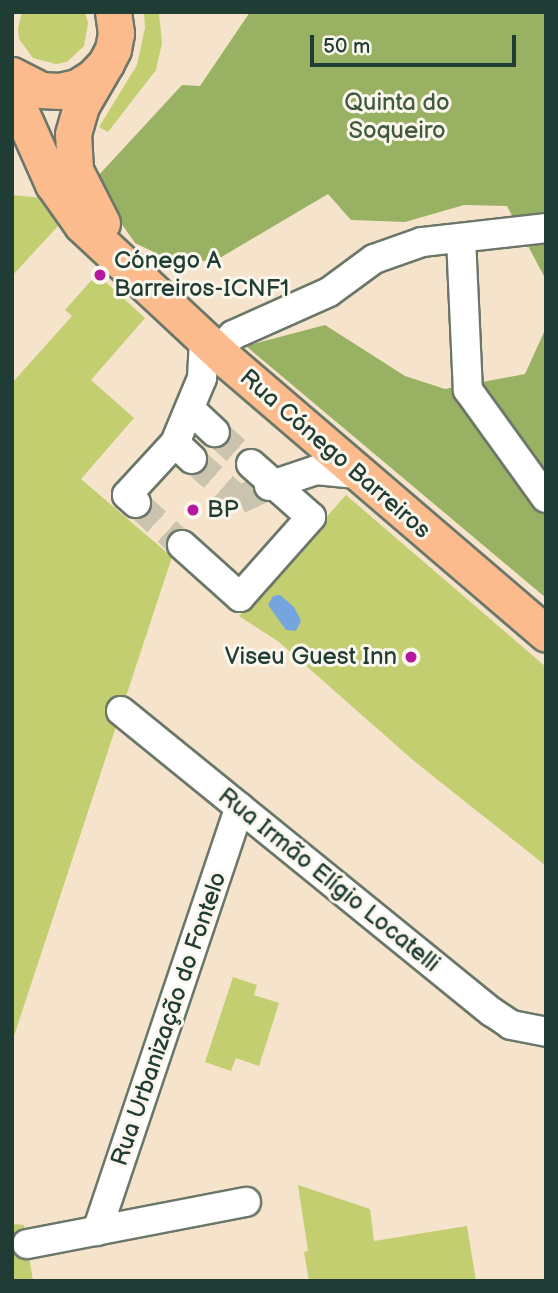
<!DOCTYPE html>
<html>
<head>
<meta charset="utf-8">
<style>
	body { margin:0 }
	#map { position:relative; width:558px; height:1293px; overflow:hidden; background:#f5e4cb; font-family:"Balsamiq Sans",sans-serif }
	div>[style] { position:absolute }
	[style*='--x'] { left:calc(var(--x)*1px); top:calc(var(--y)*1px); width:calc(var(--w)*1px); rotate:calc(var(--a)*1deg) }
	.green>* { inset:0; background:#c2ce70 }
	.forest>* { inset:0; background:#99b162 }
	.water>* { inset:0; background:#75a5df }
	.minor-tunnel>* { height:28px; margin-top:-14px; transform-origin:0; background:repeating-linear-gradient(90deg,#cac3ad 0 28px,transparent 0 42px) }
	.roads { filter:drop-shadow(2px 0 #6a7769) drop-shadow(-2px 0 #6a7769) drop-shadow(0 2px #6a7769) drop-shadow(0 -2px #6a7769) }
	.minor>* { height:28px; margin:-14px; padding:0 14px; transform-origin:14px; border-radius:14px; background:#fff }
	.major>* { height:35px; margin:-17.5px; padding:0 17.5px; transform-origin:17.5px; border-radius:17.5px; background:#fbbb8d }
	.dots>* { width:19px; height:19px; translate:-50% -50%; box-sizing:border-box; border:4px solid #fbf7ec; border-radius:50% }
	span { translate:-50% -50%; white-space:nowrap; text-align:center; line-height:1.15; -webkit-text-stroke:6px #fbf7ec; paint-order:stroke }
	.park-label { font-size:24px; color:#405a40 }
	.poi-label { font-size:24px; color:#1f3d34 }
	.left { translate:0 -50%; text-align:left }
	.right { translate:-100% -50%; text-align:right }
	.street-label { font-size:24px; color:#1f3d34 }
	.frame { position:absolute; inset:0; border:14px solid #1f3d34; pointer-events:none }
	.scale { position:absolute; left:310px; top:35px; width:206px; height:32px; box-sizing:border-box; border:4px solid #1f3d34; border-top:0; padding-left:9px; font-size:21px; line-height:24px; white-space:nowrap; color:#1f3d34; -webkit-text-stroke:5px #fbf7ec; paint-order:stroke }
</style>
</head>
<body>
<div id="map">
	<div class="green">
		<i style="clip-path:polygon(22px 12px,85px 12px,88px 23px,84px 46px,67px 62px,56px 64px,33px 58px,19px 39px,18px 28px)"></i>
		<i style="clip-path:polygon(144px 12px,159px 13px,162px 43px,156px 70px,108px 132px,99px 127px,137px 65px,145px 28px)"></i>
		<i style="clip-path:polygon(12px 195px,43px 198px,58px 226px,12px 276px)"></i>
		<i style="clip-path:polygon(97px 274px,145px 318px,91px 380px,134px 418px,81px 479px,172px 557px,12px 1042px,12px 383px,72px 316px,65px 310px)"></i>
		<i style="clip-path:polygon(346px 495px,546px 667px,546px 866px,414px 761px,279px 642px,239px 616px)"></i>
		<i style="clip-path:polygon(233px 977px,257px 985px,254px 995px,279px 1003px,259px 1066px,236px 1058px,231px 1071px,205px 1062px)"></i>
		<i style="clip-path:polygon(298px 1185px,370px 1209px,374px 1241px,467px 1226px,476px 1281px,309px 1281px,304px 1252px,308px 1251px)"></i>
		<i style="clip-path:polygon(12px 1224px,24px 1225px,33px 1281px,12px 1281px)"></i>
	</div>
	<div class="forest">
		<i style="clip-path:polygon(250px 12px,546px 12px,546px 280px,507px 206px,464px 205px,405px 222px,351px 220px,328px 194px,213px 262px,160px 255px,135px 243px,112px 210px,97px 177px,182px 85px,200px 86px)"></i>
		<i style="clip-path:polygon(546px 310px,546px 598px,246px 346px,325px 325px,405px 376px,445px 389px,525px 374px,544px 332px)"></i>
	</div>
	<div class="water">
		<i style="clip-path:polygon(280px 595px,294px 607px,301px 621px,296px 631px,286px 630px,268px 605px,273px 596px)"></i>
	</div>
	<div class="minor-tunnel">
		<i style="--x:215;--y:432;--w:48;--a:41.6"></i>
		<i style="--x:192;--y:459;--w:62;--a:41.1"></i>
		<i style="--x:239;--y:500;--w:33;--a:-25"></i>
		<i style="--x:136;--y:503;--w:62;--a:42.4"></i>
	</div>
	<div class="roads">
		<div class="minor">
			<i style="--x:461;--y:238;--w:152;--a:87.4"></i>
			<i style="--x:468;--y:390;--w:133;--a:54.2"></i>
			<i style="--x:217;--y:352;--w:23;--a:-47"></i>
			<i style="--x:233;--y:335;--w:105;--a:-24.1"></i>
			<i style="--x:329;--y:292;--w:56;--a:-36.3"></i>
			<i style="--x:374;--y:259;--w:51;--a:-19.5"></i>
			<i style="--x:422;--y:242;--w:125;--a:-6.4"></i>
			<i style="--x:190;--y:409;--w:34;--a:43"></i>
			<i style="--x:192;--y:459;--w:23;--a:-137"></i>
			<i style="--x:175;--y:443;--w:70;--a:-67.4"></i>
			<i style="--x:202;--y:378;--w:38;--a:-87"></i>
			<i style="--x:269;--y:486;--w:50;--a:-18.8"></i>
			<i style="--x:316;--y:470;--w:41;--a:5.6"></i>
			<i style="--x:136;--y:503;--w:12;--a:-138"></i>
			<i style="--x:127;--y:495;--w:71;--a:-47.3"></i>
			<i style="--x:182;--y:545;--w:78;--a:41.9"></i>
			<i style="--x:240;--y:597;--w:107;--a:-48.4"></i>
			<i style="--x:311;--y:517;--w:80;--a:-138.5"></i>
			<i style="--x:121;--y:711;--w:478;--a:39.1"></i>
			<i style="--x:492;--y:1012;--w:23;--a:34"></i>
			<i style="--x:511;--y:1025;--w:36;--a:11"></i>
			<i style="--x:97;--y:1231;--w:447;--a:-71.4"></i>
			<i style="--x:27;--y:1244;--w:223;--a:-10.9"></i>
		</div>
		<div class="major">
			<i style="--x:12;--y:75;--w:33;--a:27"></i>
			<i style="--x:41;--y:90;--w:18;--a:3"></i>
			<i style="--x:59;--y:91;--w:18;--a:-13"></i>
			<i style="--x:77;--y:87;--w:19;--a:-32"></i>
			<i style="--x:93;--y:77;--w:19;--a:-47"></i>
			<i style="--x:106;--y:63;--w:16;--a:-63"></i>
			<i style="--x:113;--y:49;--w:16;--a:-79"></i>
			<i style="--x:116;--y:33;--w:21;--a:-98"></i>
			<i style="--x:12;--y:92;--w:101;--a:66"></i>
			<i style="--x:53;--y:184;--w:50;--a:54.7"></i>
			<i style="--x:82;--y:225;--w:200;--a:43"></i>
			<i style="--x:228;--y:361;--w:419;--a:40.6"></i>
			<i style="--x:102;--y:223;--w:59;--a:-117"></i>
			<i style="--x:75;--y:170;--w:36;--a:-93"></i>
			<i style="--x:73;--y:134;--w:29;--a:-74"></i>
			<i style="--x:81;--y:106;--w:50;--a:-59.8"></i>
		</div>
	</div>
	<div class="dots">
		<i style="left:100px;top:275px;background:#b5179e"></i>
		<i style="left:193px;top:510px;background:#b5179e"></i>
		<i style="left:411px;top:657px;background:#b5179e"></i>
	</div>
	<div class="park-label">
		<span style="left:397px;top:117px">Quinta do<br>Soqueiro</span>
	</div>
	<div class="poi-label">
		<span class="left" style="left:114px;top:275px">Cónego A<br>Barreiros-ICNF1</span>
		<span class="left" style="left:207px;top:510px">BP</span>
		<span class="right" style="left:397px;top:657px">Viseu Guest Inn</span>
	</div>
	<div class="street-label">
		<span style="left:335px;top:454px;rotate:41deg">Rua Cónego Barreiros</span>
		<span style="left:329px;top:880px;rotate:39deg">Rua Irmão Elígio Locatelli</span>
		<span style="left:169px;top:1019px;rotate:-71deg">Rua Urbanização do Fontelo</span>
	</div>
	<div class="frame"></div>
	<div class="scale">50 m</div>
</div>
</body>
</html>
